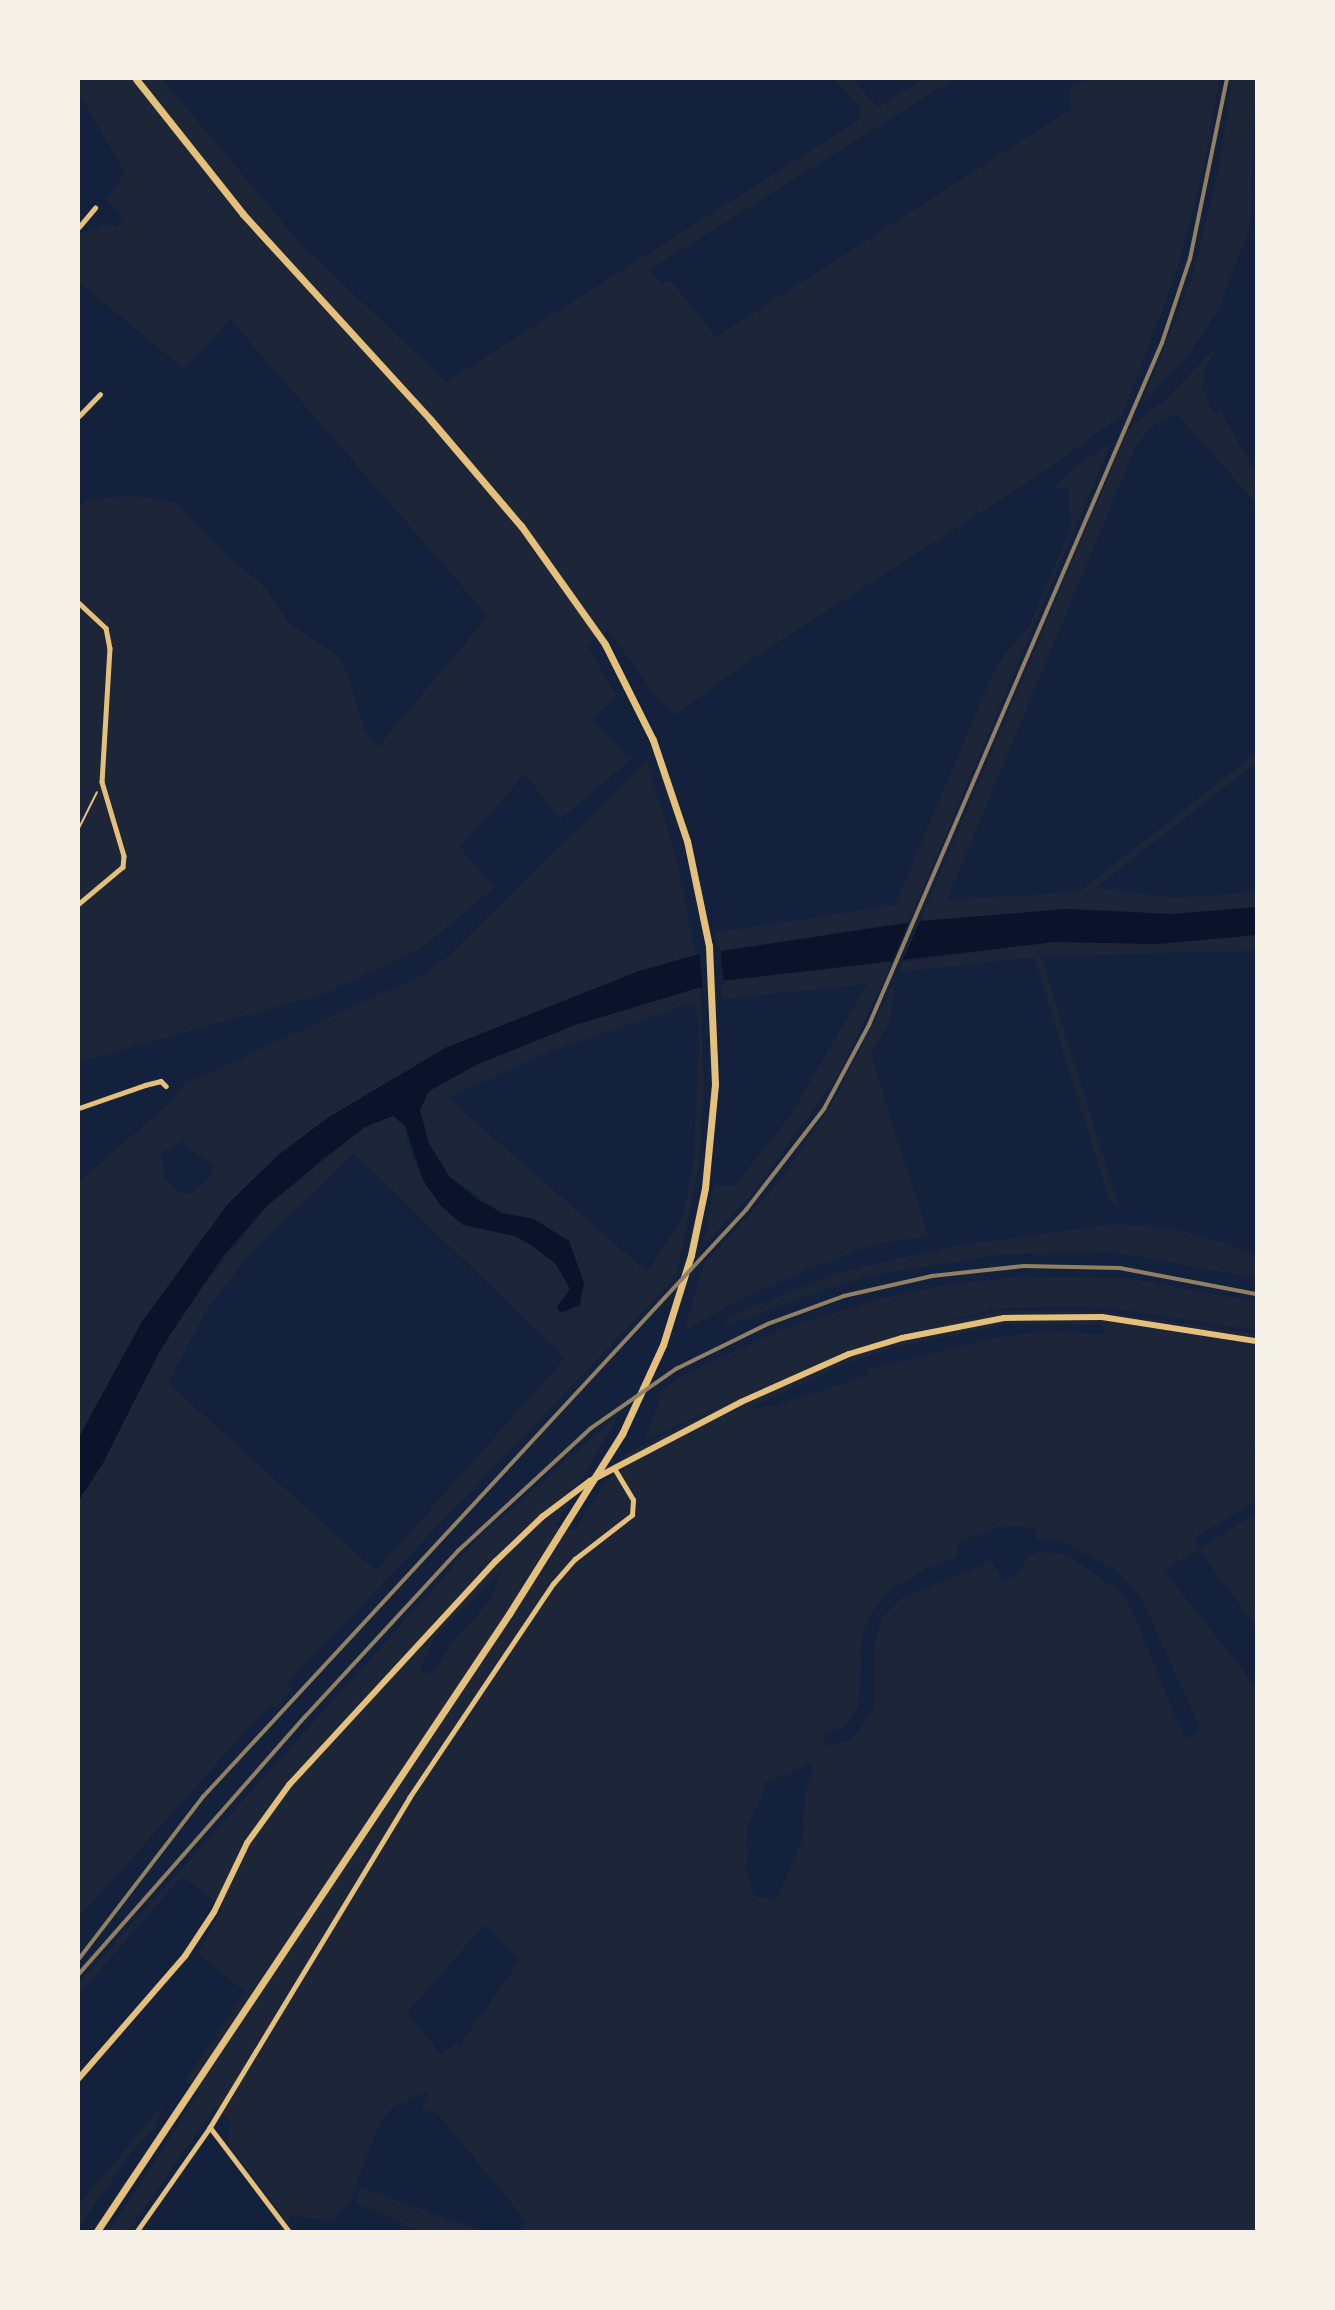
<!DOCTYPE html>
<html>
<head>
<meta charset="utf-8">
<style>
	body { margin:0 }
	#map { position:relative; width:1335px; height:2310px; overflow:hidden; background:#14213d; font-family:Inter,sans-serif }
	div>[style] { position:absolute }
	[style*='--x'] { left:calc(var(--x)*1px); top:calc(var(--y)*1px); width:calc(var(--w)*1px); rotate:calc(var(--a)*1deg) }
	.green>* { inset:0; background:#1d2539 }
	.water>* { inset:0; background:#0b132b }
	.pier>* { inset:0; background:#14213d }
	.path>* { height:2px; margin:-1px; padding:0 1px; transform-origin:1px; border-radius:1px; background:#e5c07b }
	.minor>* { height:4.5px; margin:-2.25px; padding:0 2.25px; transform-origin:2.25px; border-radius:2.25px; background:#e5c07b }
	.tertiary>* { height:6px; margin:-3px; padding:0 3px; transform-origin:3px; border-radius:3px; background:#e5c07b }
	.primary>* { height:7px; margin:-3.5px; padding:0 3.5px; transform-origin:3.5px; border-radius:3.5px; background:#e5c07b }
	.rail>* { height:3.5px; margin:-1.75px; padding:0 1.75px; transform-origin:1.75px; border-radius:1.75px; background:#918062 }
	span { translate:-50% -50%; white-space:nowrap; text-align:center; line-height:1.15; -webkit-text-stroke:5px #f6f1e7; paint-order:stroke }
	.frame { position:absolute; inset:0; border:80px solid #f6f1e7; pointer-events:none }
</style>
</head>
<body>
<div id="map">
	<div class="green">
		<i style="clip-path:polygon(79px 79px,162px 79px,299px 242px,446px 382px,859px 120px,861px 108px,834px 79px,852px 79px,878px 107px,924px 79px,954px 79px,649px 270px,661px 284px,671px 281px,716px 337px,1071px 109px,1068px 89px,1089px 79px,1219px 79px,1205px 162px,1176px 273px,1122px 415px,1039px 475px,753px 658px,675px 715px,659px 700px,608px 630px,587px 645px,617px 697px,592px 718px,626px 756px,634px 757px,560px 819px,525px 774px,460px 847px,494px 888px,420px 949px,325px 993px,79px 1062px,79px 508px,86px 501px,129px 495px,177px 503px,223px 552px,265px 587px,289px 623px,337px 655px,347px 673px,365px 732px,378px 747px,488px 616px,230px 319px,184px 369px,79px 282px,79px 234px,102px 224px,118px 227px,122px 222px,118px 211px,106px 200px,125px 172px,79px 94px)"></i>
		<i style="clip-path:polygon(1232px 79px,1256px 79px,1250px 227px,1217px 312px,1187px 357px,1142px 404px,1193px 275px,1219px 169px)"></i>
		<i style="clip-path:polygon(1218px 345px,1205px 371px,1203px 388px,1211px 411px,1222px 414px,1256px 475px,1256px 503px,1179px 416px,1164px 418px,1149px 429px,1135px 448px,947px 900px,1079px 892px,1256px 753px,1256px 763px,1095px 888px,1175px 898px,1256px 892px,1256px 907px,1172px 914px,1067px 909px,920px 921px,1129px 428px,1165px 400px)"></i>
		<i style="clip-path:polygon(1111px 443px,909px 922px,717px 951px,714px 933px,895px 905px,997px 664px,1029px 627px,1071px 529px,1068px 487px,1052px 489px,1076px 466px)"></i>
		<i style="clip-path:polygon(evenodd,647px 761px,674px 850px,696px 955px,639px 971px,445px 1048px,329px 1117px,276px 1156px,79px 1437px,79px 1182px,174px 1099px,184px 1084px,421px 976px,446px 958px,647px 761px,185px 1139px,185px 1148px,215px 1164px,210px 1178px,191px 1194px,177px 1191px,163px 1175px,162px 1152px,185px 1139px)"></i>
		<i style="clip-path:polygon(1256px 935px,1256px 951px,1041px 956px,1120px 1209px,1110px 1202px,1034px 957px,899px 972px,903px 962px,1054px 942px,1158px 944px)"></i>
		<i style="clip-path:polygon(892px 962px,839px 1074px,753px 1193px,704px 1245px,714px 1185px,734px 1186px,790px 1116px,867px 984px,722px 999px,721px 981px)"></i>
		<i style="clip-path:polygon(894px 984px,891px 1019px,871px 1055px,928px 1236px,875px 1244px,813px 1267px,741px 1299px,684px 1331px,704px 1264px,781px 1180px,832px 1104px)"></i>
		<i style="clip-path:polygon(evenodd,700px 987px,704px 1085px,699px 1163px,676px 1277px,288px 1682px,292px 1688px,275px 1708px,269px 1705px,79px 1917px,79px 1500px,184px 1310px,267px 1206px,365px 1127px,393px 1115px,405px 1126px,407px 1143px,423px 1180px,441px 1206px,464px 1225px,515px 1236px,531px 1245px,556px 1264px,570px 1289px,557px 1306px,580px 1305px,535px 1219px,502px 1213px,449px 1176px,429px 1144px,420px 1109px,429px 1091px,478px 1064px,575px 1025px,700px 987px,695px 1001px,699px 1033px,694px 1160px,683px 1217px,647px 1272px,448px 1098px,538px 1056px,695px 1001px,700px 987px,354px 1153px,565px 1358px,376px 1571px,168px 1383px,207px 1309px,249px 1255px,354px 1153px)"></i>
		<i style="clip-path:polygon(1116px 1224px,1176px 1229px,1227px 1244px,1256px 1256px,1256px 1278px,1114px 1252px,1003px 1254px,878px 1274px,821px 1290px,724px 1327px,727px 1318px,837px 1273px,953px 1246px)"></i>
		<i style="clip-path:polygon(evenodd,1015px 1277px,1126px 1278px,1256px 1302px,1256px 1330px,1118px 1309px,1063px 1306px,997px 1309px,925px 1325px,1009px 1310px,1105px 1312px,1256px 1334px,1256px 1452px,1244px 1439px,1256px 1455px,1256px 1502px,1195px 1537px,1199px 1549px,1256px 1513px,1256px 1626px,1198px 1549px,1164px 1571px,1256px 1687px,1256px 2231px,522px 2231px,527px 2222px,437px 2113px,422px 2108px,428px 2091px,394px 2106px,381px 2120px,349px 2202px,332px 2220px,290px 2216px,288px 2224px,228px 2143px,230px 2121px,215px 2107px,128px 2231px,109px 2231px,200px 2092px,185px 2081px,245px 1992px,198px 1953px,222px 1908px,182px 1876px,79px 1994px,79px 1983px,480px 1537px,619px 1414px,555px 1526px,575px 1530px,624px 1455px,736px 1399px,645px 1440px,664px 1389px,678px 1378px,778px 1331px,872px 1301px,939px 1286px,1015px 1277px,1005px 1324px,1101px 1325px,1106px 1335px,1049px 1331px,997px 1337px,869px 1369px,867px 1376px,773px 1406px,746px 1409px,840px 1366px,889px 1349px,1005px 1324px,1015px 1277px,1003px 1525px,1034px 1528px,1037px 1539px,1059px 1540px,1115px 1569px,1140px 1595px,1201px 1730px,1185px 1740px,1132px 1610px,1120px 1592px,1068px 1555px,1040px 1551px,1027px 1558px,1015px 1578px,1003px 1581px,992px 1561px,903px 1597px,883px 1617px,874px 1644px,874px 1710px,851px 1740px,826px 1746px,824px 1734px,845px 1727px,859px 1706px,862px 1638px,870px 1615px,889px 1591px,930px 1566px,956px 1558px,959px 1542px,1003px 1525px,1015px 1277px,501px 1570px,492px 1599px,451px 1643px,437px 1669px,429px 1676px,420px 1669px,436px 1635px,501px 1570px,1015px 1277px,814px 1763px,805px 1794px,802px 1841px,776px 1901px,755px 1896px,746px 1872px,748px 1824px,764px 1793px,764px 1783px,814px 1763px,1015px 1277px,485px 1924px,520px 1960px,459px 2046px,459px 2042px,441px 2054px,407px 2013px,485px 1924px)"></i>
		<i style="clip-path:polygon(165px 2102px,154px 2129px,136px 2146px,79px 2227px,79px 2205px)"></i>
		<i style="clip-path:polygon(361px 2188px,484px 2231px,420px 2231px,355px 2202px)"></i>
	</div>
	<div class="water">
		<i style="clip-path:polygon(1256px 907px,1256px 935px,1158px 944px,1054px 942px,721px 981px,575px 1025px,478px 1064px,429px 1091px,420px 1110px,429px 1144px,449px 1176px,477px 1199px,502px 1213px,534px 1219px,569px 1241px,584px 1283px,580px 1305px,561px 1313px,557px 1307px,570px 1289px,556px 1264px,531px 1245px,515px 1236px,463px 1225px,441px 1206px,423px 1180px,405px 1126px,393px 1116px,365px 1127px,327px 1156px,267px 1206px,223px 1256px,160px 1350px,102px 1465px,79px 1500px,79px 1437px,141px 1323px,227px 1205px,276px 1157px,329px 1117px,445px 1048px,639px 971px,696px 955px,920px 921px,1067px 909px,1172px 914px)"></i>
	</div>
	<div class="pier">
		<i style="clip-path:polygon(922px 917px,901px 965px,891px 965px,910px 918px)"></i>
		<i style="clip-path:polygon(720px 947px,724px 984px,703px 990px,699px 951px)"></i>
	</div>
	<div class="path">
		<i style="--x:79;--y:828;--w:40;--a:-63.4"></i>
	</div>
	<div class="minor">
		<i style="--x:79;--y:227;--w:25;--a:-50"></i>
		<i style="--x:79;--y:416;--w:30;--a:-46"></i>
		<i style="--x:79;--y:603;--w:37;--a:43"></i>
		<i style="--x:106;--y:628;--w:20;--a:79"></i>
		<i style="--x:110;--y:648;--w:134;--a:93.4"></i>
		<i style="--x:102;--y:782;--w:77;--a:73.4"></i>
		<i style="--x:124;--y:856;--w:11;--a:95"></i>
		<i style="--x:123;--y:867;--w:57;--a:139.9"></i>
		<i style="--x:79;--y:1108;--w:70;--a:-19.2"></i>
		<i style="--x:145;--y:1085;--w:16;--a:-14"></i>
		<i style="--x:161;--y:1081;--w:7;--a:45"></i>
		<i style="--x:210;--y:2127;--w:131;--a:52.8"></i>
		<i style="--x:137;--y:2231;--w:127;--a:-54.9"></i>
		<i style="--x:210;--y:2127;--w:385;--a:-58.8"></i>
		<i style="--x:409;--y:1798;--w:258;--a:-56.1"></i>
		<i style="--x:553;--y:1584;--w:33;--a:-49"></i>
		<i style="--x:575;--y:1559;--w:72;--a:-37.7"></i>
		<i style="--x:632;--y:1515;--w:15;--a:-86"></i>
		<i style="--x:633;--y:1500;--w:37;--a:-121"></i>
	</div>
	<div class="tertiary">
		<i style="--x:79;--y:2078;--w:162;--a:-49"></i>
		<i style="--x:185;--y:1956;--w:53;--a:-56.6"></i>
		<i style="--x:214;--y:1912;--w:76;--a:-64.4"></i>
		<i style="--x:247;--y:1843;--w:72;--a:-54.1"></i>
		<i style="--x:289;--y:1785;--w:305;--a:-47.3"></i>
		<i style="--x:496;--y:1561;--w:64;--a:-43.7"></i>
		<i style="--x:542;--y:1517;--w:60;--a:-36.9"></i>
		<i style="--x:590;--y:1481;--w:170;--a:-27.6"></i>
		<i style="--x:741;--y:1402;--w:118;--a:-24"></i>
		<i style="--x:849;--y:1354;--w:55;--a:-16.8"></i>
		<i style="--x:902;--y:1338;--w:104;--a:-11.1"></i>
		<i style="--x:1004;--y:1318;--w:98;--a:-0.6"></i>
		<i style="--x:1102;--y:1317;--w:156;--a:8.9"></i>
	</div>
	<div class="primary">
		<i style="--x:97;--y:2231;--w:742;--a:-56.27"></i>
		<i style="--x:509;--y:1614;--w:213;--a:-57.9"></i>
		<i style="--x:622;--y:1434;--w:98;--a:-65.3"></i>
		<i style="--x:663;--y:1345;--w:94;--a:-72.7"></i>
		<i style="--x:691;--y:1255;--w:68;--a:-78.2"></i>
		<i style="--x:705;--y:1188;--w:104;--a:-84.5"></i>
		<i style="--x:715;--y:1084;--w:138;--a:-92.5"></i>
		<i style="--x:709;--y:946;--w:107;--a:-101.8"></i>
		<i style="--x:687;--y:841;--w:107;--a:-108.6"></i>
		<i style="--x:653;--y:740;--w:107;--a:-116.6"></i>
		<i style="--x:605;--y:644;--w:145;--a:-125.4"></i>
		<i style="--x:521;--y:526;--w:140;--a:-130.4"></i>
		<i style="--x:430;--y:419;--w:277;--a:-132.4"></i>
		<i style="--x:243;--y:214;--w:172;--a:-128.4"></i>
	</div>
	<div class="rail">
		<i style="--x:79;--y:1959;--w:204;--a:-52.6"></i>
		<i style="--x:203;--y:1797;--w:800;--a:-47.23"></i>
		<i style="--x:746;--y:1210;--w:128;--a:-52.3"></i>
		<i style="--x:824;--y:1109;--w:95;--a:-61.8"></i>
		<i style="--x:869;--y:1025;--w:742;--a:-66.75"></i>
		<i style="--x:1162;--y:343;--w:89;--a:-71.6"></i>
		<i style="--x:1190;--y:259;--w:184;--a:-78.4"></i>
		<i style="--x:79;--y:1974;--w:342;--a:-48.7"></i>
		<i style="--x:305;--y:1717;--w:226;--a:-47.3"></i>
		<i style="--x:458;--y:1551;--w:180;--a:-42.7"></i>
		<i style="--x:590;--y:1429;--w:105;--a:-34.9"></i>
		<i style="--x:676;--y:1369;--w:102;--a:-26.1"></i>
		<i style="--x:768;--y:1324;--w:81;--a:-20.2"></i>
		<i style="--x:844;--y:1296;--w:90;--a:-12.8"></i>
		<i style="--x:932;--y:1276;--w:93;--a:-6.2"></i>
		<i style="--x:1024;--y:1266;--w:96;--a:1.2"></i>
		<i style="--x:1120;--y:1268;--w:138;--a:10.8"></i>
	</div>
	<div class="frame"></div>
</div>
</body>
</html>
